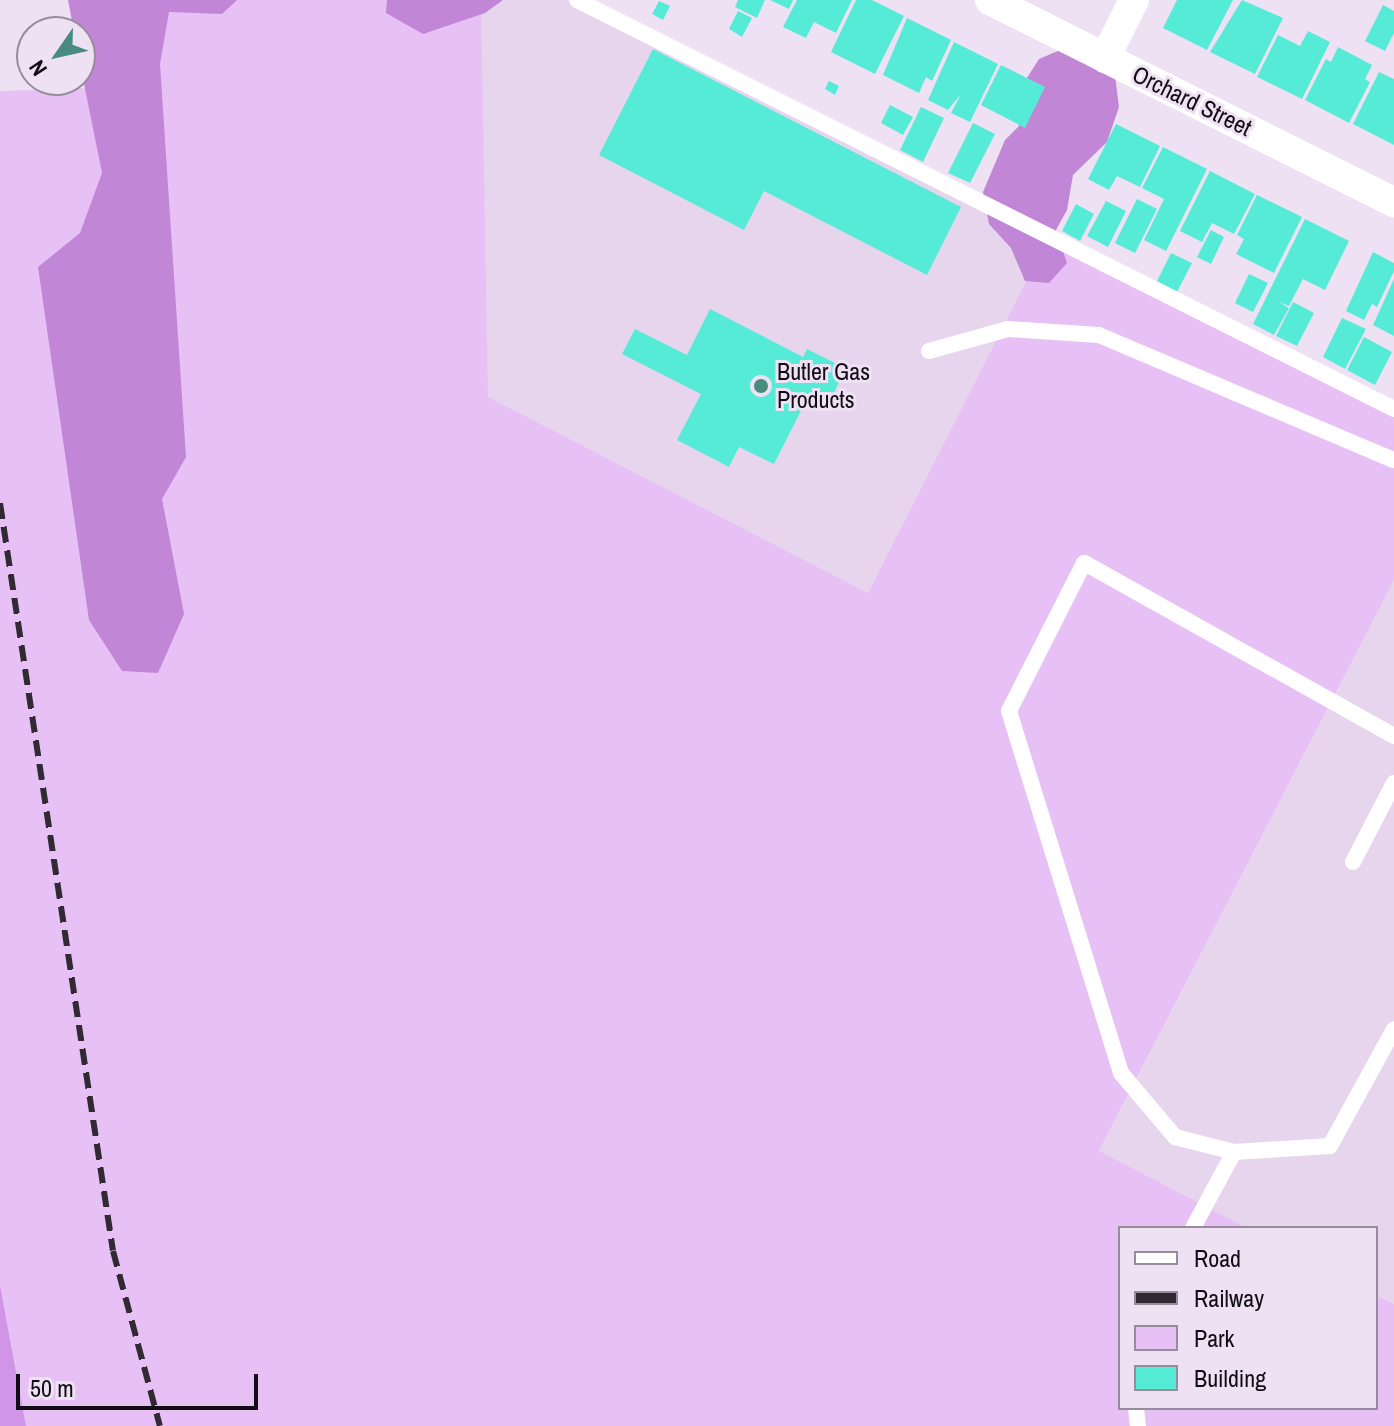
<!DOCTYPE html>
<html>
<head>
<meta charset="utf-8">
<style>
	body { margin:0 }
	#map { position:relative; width:1394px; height:1426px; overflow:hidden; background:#efe1f4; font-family:"Archivo Narrow",sans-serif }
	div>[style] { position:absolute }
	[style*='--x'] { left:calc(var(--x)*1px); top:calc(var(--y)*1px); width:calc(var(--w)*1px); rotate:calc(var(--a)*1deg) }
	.built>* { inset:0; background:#e7d5ee }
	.green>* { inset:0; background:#e7c0f5 }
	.forest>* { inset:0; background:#c186d6 }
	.water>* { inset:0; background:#d195e7 }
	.building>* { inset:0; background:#55ebd6 }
	.service>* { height:16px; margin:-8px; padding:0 8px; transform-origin:8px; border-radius:8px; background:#fff }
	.minor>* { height:30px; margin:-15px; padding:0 15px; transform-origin:15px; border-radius:15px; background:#fff }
	.rail>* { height:6px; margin-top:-3px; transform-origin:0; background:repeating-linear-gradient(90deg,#312a33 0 16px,transparent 0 24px) }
	.dots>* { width:22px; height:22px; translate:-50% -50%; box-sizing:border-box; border:4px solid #efe1f4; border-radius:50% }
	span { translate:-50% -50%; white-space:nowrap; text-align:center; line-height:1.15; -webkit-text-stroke:6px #efe1f4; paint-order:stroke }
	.street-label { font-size:24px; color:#120d14 }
	.poi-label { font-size:24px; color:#120d14 }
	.left { translate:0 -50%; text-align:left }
	.legend { position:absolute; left:1118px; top:1226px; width:260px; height:184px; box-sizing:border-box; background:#efe1f4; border:2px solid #978c9a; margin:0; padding:10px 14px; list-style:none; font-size:24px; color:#120d14 }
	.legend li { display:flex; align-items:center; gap:16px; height:40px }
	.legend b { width:40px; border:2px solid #978c9a }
	.north { position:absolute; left:16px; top:16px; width:80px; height:80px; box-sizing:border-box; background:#efe1f4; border:2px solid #978c9a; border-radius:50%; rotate:236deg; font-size:22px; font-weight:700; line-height:32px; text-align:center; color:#120d14 }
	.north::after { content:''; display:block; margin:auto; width:28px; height:36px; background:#488c81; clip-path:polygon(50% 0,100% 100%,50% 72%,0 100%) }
	.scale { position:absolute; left:16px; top:1374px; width:242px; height:36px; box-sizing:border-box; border:4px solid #120d14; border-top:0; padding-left:10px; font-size:24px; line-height:28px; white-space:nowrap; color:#120d14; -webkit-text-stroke:6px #efe1f4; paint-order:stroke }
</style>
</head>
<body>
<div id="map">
	<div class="built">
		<i style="clip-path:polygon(481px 0,577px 0,1048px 238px,868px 593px,487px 397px)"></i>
		<i style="clip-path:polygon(1394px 580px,1394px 1304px,1376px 1295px,1376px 1228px,1247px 1228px,1099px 1152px)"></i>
	</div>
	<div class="green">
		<i style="clip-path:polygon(93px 0,481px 0,488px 397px,868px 593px,1048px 238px,1394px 409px,1394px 580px,1099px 1151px,1247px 1228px,1120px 1228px,1120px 1408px,1376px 1408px,1376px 1295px,1394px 1304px,1394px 1426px,26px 1426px,0 1285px,0 91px,96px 88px)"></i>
	</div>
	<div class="forest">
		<i style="clip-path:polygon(68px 0,237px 0,222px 14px,169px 12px,160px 64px,186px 457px,162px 499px,184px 614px,158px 673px,122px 671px,89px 620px,38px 267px,80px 233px,102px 173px,80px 64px,80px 32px,74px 32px)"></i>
		<i style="clip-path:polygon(387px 0,503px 0,485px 13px,423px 34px,386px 13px)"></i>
		<i style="clip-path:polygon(1072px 45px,1114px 67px,1119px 107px,1107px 142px,1073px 175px,1067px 210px,1056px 230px,1067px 263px,1049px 283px,1025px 281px,1011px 248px,989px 224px,983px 192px,1005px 140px,1019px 126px,1018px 92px,1039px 59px)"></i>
	</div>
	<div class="water">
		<i style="clip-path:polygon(0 1285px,26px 1426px,0 1426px)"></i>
	</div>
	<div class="building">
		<i style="clip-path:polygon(738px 0,765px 0,757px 18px,735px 7px)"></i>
		<i style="clip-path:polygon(770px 0,793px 0,789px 9px)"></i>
		<i style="clip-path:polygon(797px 0,852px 0,836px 33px,814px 22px,806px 38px,783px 27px)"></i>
		<i style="clip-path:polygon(856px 0,872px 0,904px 16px,875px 74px,831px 52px)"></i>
		<i style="clip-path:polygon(1177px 0,1233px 0,1207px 50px,1163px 28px)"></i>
		<i style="clip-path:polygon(1242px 0,1283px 18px,1255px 74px,1210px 52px)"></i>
		<i style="clip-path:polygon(659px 1px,670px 6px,663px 20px,652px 14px)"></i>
		<i style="clip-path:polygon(1383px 5px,1394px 11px,1394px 33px,1385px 51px,1365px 41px)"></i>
		<i style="clip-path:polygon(738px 11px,752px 18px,742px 37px,729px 29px)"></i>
		<i style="clip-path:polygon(907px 18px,951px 40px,932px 81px,926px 77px,919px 93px,883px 75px)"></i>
		<i style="clip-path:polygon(1308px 31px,1330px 42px,1302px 99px,1257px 77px,1278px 35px,1300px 46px)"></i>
		<i style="clip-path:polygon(954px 42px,998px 64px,970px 122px,951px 113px,961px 94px,948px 110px,928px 100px)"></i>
		<i style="clip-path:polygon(1338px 47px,1372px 65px,1365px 79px,1370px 82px,1349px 123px,1305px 100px,1326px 59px,1331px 62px)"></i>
		<i style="clip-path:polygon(653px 49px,961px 207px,927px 275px,764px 191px,744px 230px,599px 155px)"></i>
		<i style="clip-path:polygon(1001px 65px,1045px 87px,1025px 128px,981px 105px)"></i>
		<i style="clip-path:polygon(1379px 72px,1394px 79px,1394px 145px,1353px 124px)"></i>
		<i style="clip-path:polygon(829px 81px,839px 86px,835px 95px,825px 89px)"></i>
		<i style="clip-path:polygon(890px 105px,913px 117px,903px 135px,881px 123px)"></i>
		<i style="clip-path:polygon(921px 107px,944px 118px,923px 162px,900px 150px)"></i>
		<i style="clip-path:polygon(973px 123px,995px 134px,970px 183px,948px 173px)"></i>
		<i style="clip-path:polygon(1116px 124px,1160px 146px,1140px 187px,1117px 176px,1109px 190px,1088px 179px)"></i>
		<i style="clip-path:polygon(1163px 147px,1207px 169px,1166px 251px,1144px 240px,1164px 199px,1142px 188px)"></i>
		<i style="clip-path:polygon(1210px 171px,1255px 194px,1234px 234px,1212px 223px,1202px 242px,1180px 231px)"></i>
		<i style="clip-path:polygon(1257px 195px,1302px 217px,1274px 273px,1236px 254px,1244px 239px,1237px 235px)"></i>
		<i style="clip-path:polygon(1137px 199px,1157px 209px,1135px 253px,1115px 243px)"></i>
		<i style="clip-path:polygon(1106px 201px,1126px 211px,1108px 247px,1087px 236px)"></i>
		<i style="clip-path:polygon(1076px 204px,1094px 214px,1080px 241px,1062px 231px)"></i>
		<i style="clip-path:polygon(1305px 219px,1349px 241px,1325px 290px,1303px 279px,1289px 306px,1279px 302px,1289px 308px,1274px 335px,1253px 324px)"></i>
		<i style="clip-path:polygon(1211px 230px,1224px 237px,1211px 264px,1197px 257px)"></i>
		<i style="clip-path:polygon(1373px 252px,1394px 263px,1394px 271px,1377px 307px,1372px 304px,1364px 320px,1346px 311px)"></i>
		<i style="clip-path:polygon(1171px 253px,1192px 263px,1177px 292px,1157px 281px)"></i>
		<i style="clip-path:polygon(1249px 274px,1268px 283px,1253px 312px,1235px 303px)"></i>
		<i style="clip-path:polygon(1394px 279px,1394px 336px,1373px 325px)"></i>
		<i style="clip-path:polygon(1293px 302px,1314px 313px,1297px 346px,1276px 336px)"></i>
		<i style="clip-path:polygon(710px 309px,803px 357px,807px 349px,835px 363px,842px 361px,848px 376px,841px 378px,826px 409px,807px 399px,774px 464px,739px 447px,729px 467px,677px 440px,701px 394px,622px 354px,635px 329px,687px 355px)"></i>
		<i style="clip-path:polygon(1342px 318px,1366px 329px,1345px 369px,1323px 357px)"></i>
		<i style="clip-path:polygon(1364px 337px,1392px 352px,1375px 385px,1347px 370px)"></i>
	</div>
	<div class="service">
		<i style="--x:577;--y:0;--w:914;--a:26.59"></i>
		<i style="--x:929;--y:351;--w:82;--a:-15.6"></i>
		<i style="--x:1008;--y:329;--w:91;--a:3.8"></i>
		<i style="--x:1099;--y:335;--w:320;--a:23"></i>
		<i style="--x:1394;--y:736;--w:355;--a:-150.8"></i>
		<i style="--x:1084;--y:563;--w:166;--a:116.9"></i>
		<i style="--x:1009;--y:711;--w:379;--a:72.8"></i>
		<i style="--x:1121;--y:1073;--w:84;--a:49.8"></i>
		<i style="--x:1175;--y:1137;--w:61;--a:14.3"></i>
		<i style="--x:1234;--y:1152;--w:96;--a:-3.6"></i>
		<i style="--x:1330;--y:1146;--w:133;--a:-61.3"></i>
		<i style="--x:1353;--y:862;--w:89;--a:-62.6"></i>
		<i style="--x:1193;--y:1228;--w:86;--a:-61.7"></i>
		<i style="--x:1136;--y:1408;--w:18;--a:84"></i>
	</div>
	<div class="minor">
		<i style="--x:990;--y:0;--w:452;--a:26.6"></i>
		<i style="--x:1105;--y:58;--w:65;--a:-63.4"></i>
	</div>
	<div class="rail">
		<i style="--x:0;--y:503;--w:756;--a:81.41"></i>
		<i style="--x:113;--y:1251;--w:181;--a:75"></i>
	</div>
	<div class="dots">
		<i style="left:761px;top:386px;background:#488c81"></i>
	</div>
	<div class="street-label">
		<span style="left:1192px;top:101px;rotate:26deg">Orchard Street</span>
	</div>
	<div class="poi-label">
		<span class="left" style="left:777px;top:386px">Butler Gas<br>Products</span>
	</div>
	<ul class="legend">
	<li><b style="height:10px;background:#fff"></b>Road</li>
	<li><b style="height:10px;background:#312a33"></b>Railway</li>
	<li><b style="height:22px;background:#e7c0f5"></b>Park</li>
	<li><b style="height:22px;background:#55ebd6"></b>Building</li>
	</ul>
	<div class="north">N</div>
	<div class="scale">50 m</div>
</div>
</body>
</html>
